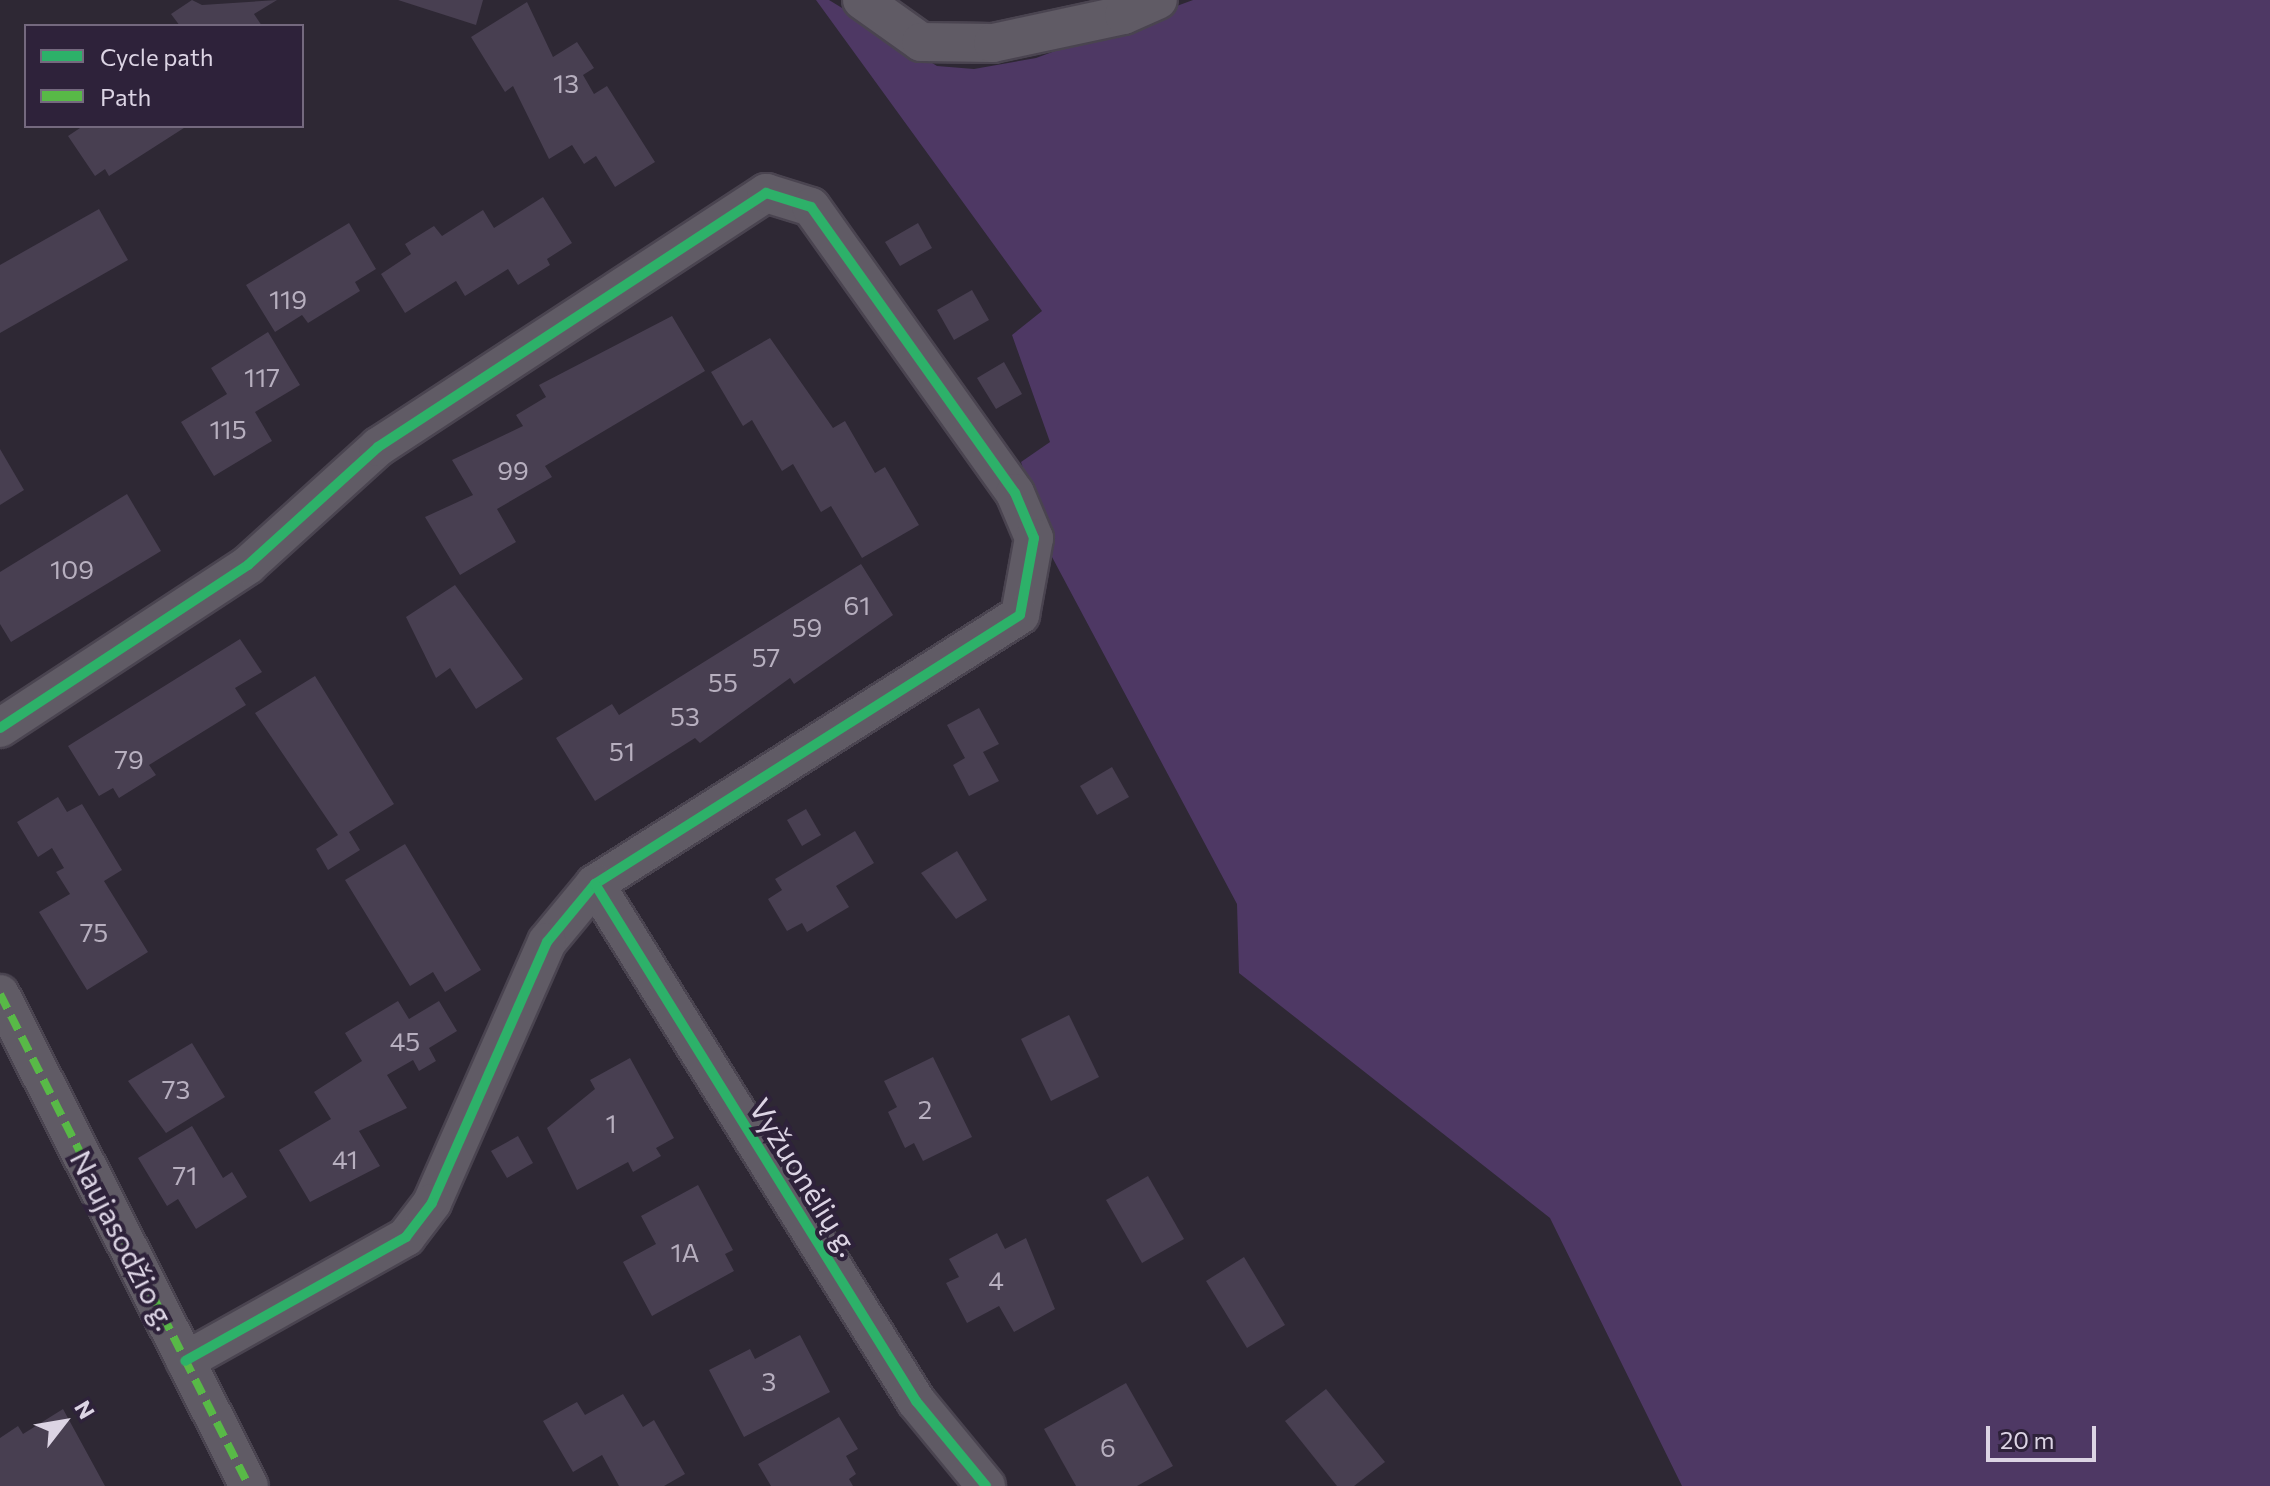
<!DOCTYPE html>
<html>
<head>
<meta charset="utf-8">
<style>
	body { margin:0 }
	#map { position:relative; width:2270px; height:1486px; overflow:hidden; background:#2e2834; font-family:Commissioner,sans-serif }
	div>[style] { position:absolute }
	[style*='--x'] { left:calc(var(--x)*1px); top:calc(var(--y)*1px); width:calc(var(--w)*1px); rotate:calc(var(--a)*1deg) }
	.green>* { inset:0; background:#4e3864 }
	.building>* { inset:0; background:#483f51 }
	.roads { filter:drop-shadow(2px 0 #4a4450) drop-shadow(-2px 0 #4a4450) drop-shadow(0 2px #4a4450) drop-shadow(0 -2px #4a4450) }
	.minor>* { height:38px; margin:-19px; padding:0 19px; transform-origin:19px; border-radius:19px; background:#605b65 }
	.quiet>* { height:8px; margin-top:-4px; transform-origin:0; background:repeating-linear-gradient(90deg,#58b947 0 16px,transparent 0 24px) }
	.cycleway>* { height:10px; margin:-5px; padding:0 5px; transform-origin:5px; border-radius:5px; background:#2db169 }
	span { translate:-50% -50%; white-space:nowrap; text-align:center; line-height:1.15; -webkit-text-stroke:8px #2e223a; paint-order:stroke }
	.number-label { font-size:26px; color:#b7afbf }
	.number-label span { -webkit-text-stroke-width:0 }
	.street-label { font-size:30px; color:#dcd4e4 }
	.legend { position:absolute; left:24px; top:24px; width:280px; height:104px; box-sizing:border-box; background:#2e223a; border:2px solid #74697e; margin:0; padding:10px 14px; list-style:none; font-size:24px; color:#dcd4e4 }
	.legend li { display:flex; align-items:center; gap:16px; height:40px }
	.legend b { width:40px; border:2px solid #74697e }
	.north { position:absolute; left:24px; top:1382px; width:80px; height:80px; -webkit-text-stroke:6px #2e223a; paint-order:stroke; rotate:59deg; font-size:22px; font-weight:700; line-height:32px; text-align:center; color:#dcd4e4 }
	.north::after { content:''; display:block; margin:auto; width:28px; height:36px; background:#dcd4e4; clip-path:polygon(50% 0,100% 100%,50% 72%,0 100%) }
	.scale { position:absolute; left:1986px; top:1426px; width:110px; height:36px; box-sizing:border-box; border:4px solid #dcd4e4; border-top:0; padding-left:10px; font-size:24px; line-height:28px; white-space:nowrap; color:#dcd4e4; -webkit-text-stroke:6px #2e223a; paint-order:stroke }
</style>
</head>
<body>
<div id="map">
	<div class="green">
		<i style="clip-path:polygon(816px 0,829px 0,937px 66px,974px 69px,1036px 58px,1193px 0,2270px 0,2270px 1486px,1682px 1486px,1550px 1218px,1239px 973px,1237px 904px,1052px 557px,1021px 462px,1050px 442px,1012px 335px,1042px 311px)"></i>
	</div>
	<div class="building">
		<i style="clip-path:polygon(192px 0,202px 5px,277px 0,254px 14px,262px 26px,180px 26px,171px 14px)"></i>
		<i style="clip-path:polygon(398px 0,483px 0,476px 25px)"></i>
		<i style="clip-path:polygon(527px 2px,553px 57px,577px 42px,594px 68px,583px 75px,594px 94px,607px 86px,655px 162px,615px 187px,596px 156px,584px 164px,572px 145px,549px 159px,513px 86px,505px 92px,471px 37px)"></i>
		<i style="clip-path:polygon(83px 126px,187px 126px,109px 176px,105px 169px,95px 176px,68px 136px)"></i>
		<i style="clip-path:polygon(543px 197px,572px 243px,547px 259px,550px 265px,518px 285px,508px 269px,465px 296px,456px 281px,405px 313px,381px 274px,411px 254px,405px 244px,434px 226px,442px 236px,483px 210px,494px 228px)"></i>
		<i style="clip-path:polygon(99px 209px,128px 260px,0 333px,0 265px)"></i>
		<i style="clip-path:polygon(349px 223px,376px 269px,355px 282px,360px 291px,308px 323px,302px 315px,275px 332px,246px 285px)"></i>
		<i style="clip-path:polygon(918px 223px,932px 248px,900px 266px,885px 242px)"></i>
		<i style="clip-path:polygon(972px 290px,989px 320px,954px 340px,937px 310px)"></i>
		<i style="clip-path:polygon(672px 316px,705px 371px,545px 466px,552px 477px,497px 509px,516px 542px,460px 575px,425px 517px,473px 495px,452px 460px,523px 426px,516px 415px,546px 397px,539px 385px)"></i>
		<i style="clip-path:polygon(268px 332px,300px 385px,255px 412px,272px 441px,214px 476px,181px 422px,227px 394px,211px 368px)"></i>
		<i style="clip-path:polygon(770px 338px,833px 428px,845px 421px,875px 473px,885px 467px,919px 525px,862px 558px,831px 506px,821px 512px,793px 464px,782px 471px,752px 420px,743px 426px,711px 372px)"></i>
		<i style="clip-path:polygon(1004px 362px,1022px 394px,996px 409px,977px 378px)"></i>
		<i style="clip-path:polygon(0 449px,24px 490px,0 505px)"></i>
		<i style="clip-path:polygon(127px 494px,161px 551px,11px 642px,0 624px,0 572px)"></i>
		<i style="clip-path:polygon(861px 564px,893px 615px,794px 684px,790px 678px,700px 743px,695px 738px,595px 801px,556px 738px,612px 704px,619px 715px)"></i>
		<i style="clip-path:polygon(455px 585px,523px 679px,476px 709px,450px 668px,436px 678px,406px 617px)"></i>
		<i style="clip-path:polygon(240px 639px,262px 672px,235px 688px,246px 705px,149px 765px,156px 775px,119px 798px,113px 788px,99px 796px,68px 746px)"></i>
		<i style="clip-path:polygon(315px 676px,394px 804px,349px 832px,360px 850px,328px 870px,316px 849px,338px 835px,255px 713px)"></i>
		<i style="clip-path:polygon(979px 708px,999px 744px,983px 752px,999px 781px,969px 796px,953px 765px,965px 758px,947px 725px)"></i>
		<i style="clip-path:polygon(1112px 767px,1129px 797px,1097px 815px,1080px 786px)"></i>
		<i style="clip-path:polygon(58px 797px,67px 812px,82px 804px,122px 870px,104px 881px,148px 952px,87px 990px,39px 912px,70px 894px,56px 872px,64px 868px,52px 848px,38px 857px,17px 822px)"></i>
		<i style="clip-path:polygon(806px 809px,821px 835px,802px 846px,787px 820px)"></i>
		<i style="clip-path:polygon(855px 831px,874px 863px,836px 886px,849px 907px,807px 932px,802px 923px,787px 931px,768px 899px,782px 890px,775px 879px)"></i>
		<i style="clip-path:polygon(405px 844px,481px 970px,445px 992px,433px 972px,410px 986px,345px 880px)"></i>
		<i style="clip-path:polygon(957px 851px,987px 900px,956px 919px,921px 873px)"></i>
		<i style="clip-path:polygon(398px 1001px,409px 1019px,439px 1001px,457px 1031px,429px 1048px,436px 1061px,419px 1071px,413px 1060px,387px 1075px,407px 1108px,359px 1131px,380px 1166px,310px 1202px,279px 1150px,331px 1119px,314px 1092px,362px 1061px,345px 1033px)"></i>
		<i style="clip-path:polygon(1069px 1015px,1099px 1077px,1051px 1101px,1021px 1039px)"></i>
		<i style="clip-path:polygon(192px 1043px,225px 1097px,166px 1133px,128px 1081px)"></i>
		<i style="clip-path:polygon(933px 1057px,972px 1137px,923px 1161px,914px 1143px,905px 1148px,888px 1112px,897px 1107px,884px 1081px)"></i>
		<i style="clip-path:polygon(630px 1058px,674px 1138px,656px 1148px,661px 1156px,633px 1172px,628px 1162px,577px 1190px,547px 1128px,595px 1089px,590px 1080px)"></i>
		<i style="clip-path:polygon(192px 1126px,223px 1178px,232px 1172px,247px 1197px,196px 1229px,178px 1199px,167px 1206px,138px 1158px)"></i>
		<i style="clip-path:polygon(518px 1136px,533px 1163px,507px 1178px,491px 1151px)"></i>
		<i style="clip-path:polygon(1148px 1176px,1184px 1239px,1142px 1263px,1106px 1200px)"></i>
		<i style="clip-path:polygon(698px 1185px,733px 1250px,725px 1254px,734px 1271px,652px 1316px,623px 1262px,656px 1244px,641px 1216px)"></i>
		<i style="clip-path:polygon(997px 1233px,1005px 1249px,1026px 1238px,1055px 1309px,1014px 1332px,999px 1306px,967px 1323px,946px 1283px,959px 1277px,949px 1259px)"></i>
		<i style="clip-path:polygon(1244px 1257px,1285px 1325px,1247px 1348px,1206px 1281px)"></i>
		<i style="clip-path:polygon(800px 1335px,830px 1392px,744px 1437px,709px 1370px,750px 1349px,755px 1359px)"></i>
		<i style="clip-path:polygon(1126px 1383px,1173px 1466px,1137px 1486px,1076px 1486px,1044px 1429px)"></i>
		<i style="clip-path:polygon(1326px 1389px,1385px 1462px,1354px 1486px,1337px 1486px,1285px 1421px)"></i>
		<i style="clip-path:polygon(623px 1394px,643px 1427px,654px 1420px,685px 1474px,664px 1486px,619px 1486px,602px 1455px,573px 1472px,543px 1421px,577px 1402px,585px 1415px)"></i>
		<i style="clip-path:polygon(63px 1409px,105px 1486px,0 1486px,0 1438px,18px 1426px,23px 1434px)"></i>
		<i style="clip-path:polygon(839px 1417px,858px 1449px,846px 1456px,856px 1474px,849px 1479px,853px 1486px,771px 1486px,758px 1464px)"></i>
	</div>
	<div class="roads">
		<div class="minor">
			<i style="--x:862;--y:0;--w:72;--a:35.4"></i>
			<i style="--x:921;--y:42;--w:72;--a:0.8"></i>
			<i style="--x:993;--y:43;--w:134;--a:-12.1"></i>
			<i style="--x:1124;--y:15;--w:37;--a:-24"></i>
			<i style="--x:0;--y:728;--w:297;--a:-33.3"></i>
			<i style="--x:248;--y:565;--w:176;--a:-42.2"></i>
			<i style="--x:378;--y:447;--w:464;--a:-33.2"></i>
			<i style="--x:766;--y:193;--w:47;--a:17.3"></i>
			<i style="--x:811;--y:207;--w:351;--a:54.5"></i>
			<i style="--x:1015;--y:493;--w:49;--a:67.1"></i>
			<i style="--x:1034;--y:538;--w:78;--a:100.3"></i>
			<i style="--x:1020;--y:615;--w:503;--a:147.67"></i>
			<i style="--x:595;--y:884;--w:75;--a:129.6"></i>
			<i style="--x:547;--y:942;--w:285;--a:113.8"></i>
			<i style="--x:432;--y:1203;--w:43;--a:127.4"></i>
			<i style="--x:406;--y:1237;--w:253;--a:150.7"></i>
			<i style="--x:595;--y:884;--w:609;--a:58.16"></i>
			<i style="--x:916;--y:1401;--w:110;--a:50.5"></i>
			<i style="--x:0;--y:994;--w:551;--a:63.16"></i>
		</div>
	</div>
	<div class="quiet">
		<i style="--x:0;--y:994;--w:551;--a:63.16"></i>
	</div>
	<div class="cycleway">
		<i style="--x:0;--y:728;--w:297;--a:-33.3"></i>
		<i style="--x:248;--y:565;--w:176;--a:-42.2"></i>
		<i style="--x:378;--y:447;--w:464;--a:-33.2"></i>
		<i style="--x:766;--y:193;--w:47;--a:17.3"></i>
		<i style="--x:811;--y:207;--w:351;--a:54.5"></i>
		<i style="--x:1015;--y:493;--w:49;--a:67.1"></i>
		<i style="--x:1034;--y:538;--w:78;--a:100.3"></i>
		<i style="--x:1020;--y:615;--w:503;--a:147.67"></i>
		<i style="--x:595;--y:884;--w:75;--a:129.6"></i>
		<i style="--x:547;--y:942;--w:285;--a:113.8"></i>
		<i style="--x:432;--y:1203;--w:43;--a:127.4"></i>
		<i style="--x:406;--y:1237;--w:253;--a:150.7"></i>
		<i style="--x:595;--y:884;--w:609;--a:58.16"></i>
		<i style="--x:916;--y:1401;--w:110;--a:50.5"></i>
	</div>
	<div class="number-label">
		<span style="left:566px;top:83px">13</span>
		<span style="left:288px;top:299px">119</span>
		<span style="left:262px;top:377px">117</span>
		<span style="left:228px;top:429px">115</span>
		<span style="left:513px;top:470px">99</span>
		<span style="left:72px;top:569px">109</span>
		<span style="left:857px;top:605px">61</span>
		<span style="left:807px;top:627px">59</span>
		<span style="left:766px;top:657px">57</span>
		<span style="left:723px;top:682px">55</span>
		<span style="left:685px;top:716px">53</span>
		<span style="left:622px;top:751px">51</span>
		<span style="left:129px;top:759px">79</span>
		<span style="left:94px;top:932px">75</span>
		<span style="left:405px;top:1041px">45</span>
		<span style="left:176px;top:1089px">73</span>
		<span style="left:925px;top:1109px">2</span>
		<span style="left:611px;top:1123px">1</span>
		<span style="left:345px;top:1159px">41</span>
		<span style="left:185px;top:1175px">71</span>
		<span style="left:685px;top:1252px">1A</span>
		<span style="left:996px;top:1280px">4</span>
		<span style="left:769px;top:1381px">3</span>
		<span style="left:1108px;top:1447px">6</span>
	</div>
	<div class="street-label">
		<span style="left:805px;top:1177px;rotate:58deg">Vyžuonėlių g.</span>
		<span style="left:124px;top:1240px;rotate:63deg">Naujasodžio g.</span>
	</div>
	<ul class="legend">
	<li><b style="height:10px;background:#2db169"></b>Cycle path</li>
	<li><b style="height:10px;background:#58b947"></b>Path</li>
	</ul>
	<div class="north">N</div>
	<div class="scale">20 m</div>
</div>
</body>
</html>
